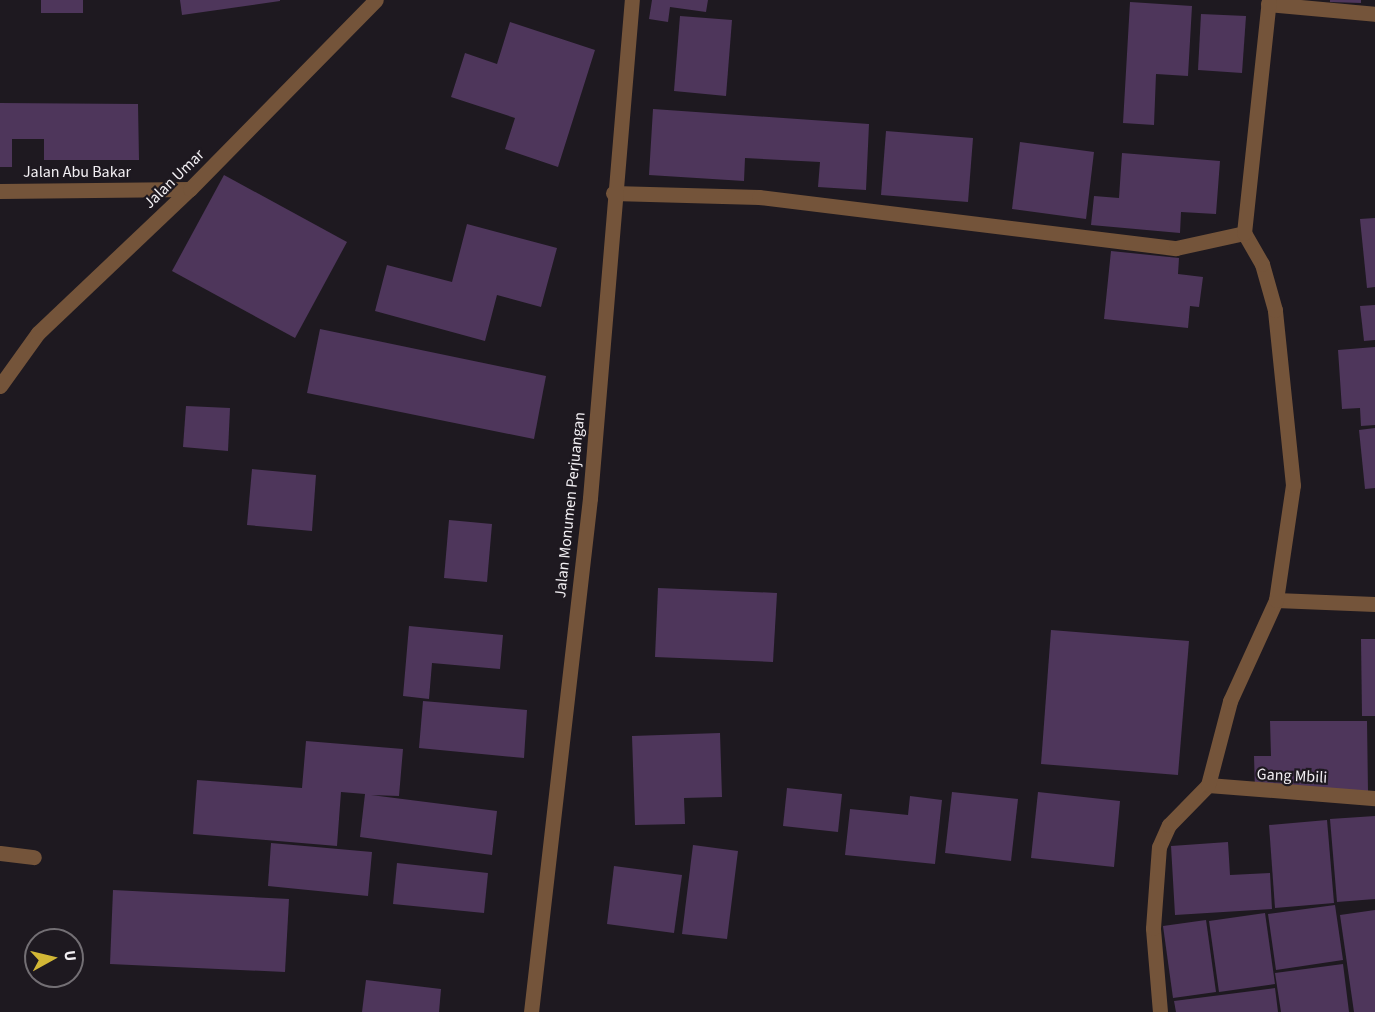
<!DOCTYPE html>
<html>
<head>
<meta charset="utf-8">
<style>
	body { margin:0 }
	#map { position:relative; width:1375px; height:1012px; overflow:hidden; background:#1e1920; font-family:"Source Sans 3",sans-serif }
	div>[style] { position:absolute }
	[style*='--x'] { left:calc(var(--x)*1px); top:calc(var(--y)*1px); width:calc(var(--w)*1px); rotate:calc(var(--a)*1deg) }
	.building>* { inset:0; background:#4e365b }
	.service>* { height:15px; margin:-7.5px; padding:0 7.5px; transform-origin:7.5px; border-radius:7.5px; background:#74543a }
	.minor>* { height:15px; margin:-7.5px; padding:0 7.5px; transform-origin:7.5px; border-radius:7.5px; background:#74543a }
	.tertiary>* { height:15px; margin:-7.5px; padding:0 7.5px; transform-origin:7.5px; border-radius:7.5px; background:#74543a }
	span { translate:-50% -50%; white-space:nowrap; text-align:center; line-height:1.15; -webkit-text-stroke:4.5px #1e1920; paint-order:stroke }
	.street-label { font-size:16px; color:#f2eff3 }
	.north { position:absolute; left:24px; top:928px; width:60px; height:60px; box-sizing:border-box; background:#1e1920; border:2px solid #736f74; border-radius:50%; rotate:82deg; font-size:16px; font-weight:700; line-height:24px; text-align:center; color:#f2eff3 }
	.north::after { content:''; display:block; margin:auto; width:21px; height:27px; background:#d2b736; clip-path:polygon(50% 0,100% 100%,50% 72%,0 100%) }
</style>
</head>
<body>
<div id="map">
	<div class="building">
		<i style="clip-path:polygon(41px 0,83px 0,83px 13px,41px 13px)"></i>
		<i style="clip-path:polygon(180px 0,280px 0,280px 1px,182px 15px)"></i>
		<i style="clip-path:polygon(652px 0,708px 0,706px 12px,670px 7px,668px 22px,649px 19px)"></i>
		<i style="clip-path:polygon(1330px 0,1361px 0,1361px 3px,1330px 2px)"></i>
		<i style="clip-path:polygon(1130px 2px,1192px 6px,1188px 76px,1156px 74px,1154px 125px,1123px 123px)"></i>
		<i style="clip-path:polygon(1201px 14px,1246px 16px,1242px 73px,1198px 70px)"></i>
		<i style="clip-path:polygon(680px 16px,732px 20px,726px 96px,674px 91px)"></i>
		<i style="clip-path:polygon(510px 22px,595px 50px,558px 167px,505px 149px,515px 118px,451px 97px,465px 53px,497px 64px)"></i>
		<i style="clip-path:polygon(0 103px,138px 104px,139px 160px,44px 160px,44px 139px,12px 139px,12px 167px,0 167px)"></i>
		<i style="clip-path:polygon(653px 109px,869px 124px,866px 190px,818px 187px,820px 162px,745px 158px,744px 181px,649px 175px)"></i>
		<i style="clip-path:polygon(886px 131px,973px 138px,968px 202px,881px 195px)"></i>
		<i style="clip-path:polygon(1020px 142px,1094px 152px,1086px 219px,1012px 209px)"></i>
		<i style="clip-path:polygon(1122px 153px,1220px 161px,1216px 214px,1181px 212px,1180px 233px,1091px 225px,1094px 196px,1119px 198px)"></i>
		<i style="clip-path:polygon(224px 175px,347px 242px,295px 338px,172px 271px)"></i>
		<i style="clip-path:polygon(1375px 218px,1375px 287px,1367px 288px,1360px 219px)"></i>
		<i style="clip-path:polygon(467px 224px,557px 248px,541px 307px,497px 295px,485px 341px,375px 311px,387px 265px,452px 282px)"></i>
		<i style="clip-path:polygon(1111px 251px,1179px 258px,1178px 274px,1203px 277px,1199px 307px,1190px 306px,1188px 328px,1104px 319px)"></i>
		<i style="clip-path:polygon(1375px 305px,1375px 340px,1364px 341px,1360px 306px)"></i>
		<i style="clip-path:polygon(320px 329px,546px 376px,534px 439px,307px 393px)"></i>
		<i style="clip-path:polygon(1375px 347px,1375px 425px,1361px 426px,1360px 408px,1342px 409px,1338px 350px)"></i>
		<i style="clip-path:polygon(186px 406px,230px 408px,228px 451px,183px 447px)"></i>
		<i style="clip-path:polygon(1375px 428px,1375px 488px,1365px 489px,1359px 430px)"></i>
		<i style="clip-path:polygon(252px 469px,316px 475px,312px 531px,247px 525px)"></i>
		<i style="clip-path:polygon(449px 520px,492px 524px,487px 582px,444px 578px)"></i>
		<i style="clip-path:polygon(658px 588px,777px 593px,773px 662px,655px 657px)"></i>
		<i style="clip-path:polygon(409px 626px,503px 635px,500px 669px,432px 663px,429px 699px,403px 696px)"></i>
		<i style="clip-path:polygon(1051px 630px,1189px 641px,1178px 775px,1041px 764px)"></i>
		<i style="clip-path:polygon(1361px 639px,1375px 639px,1375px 716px,1362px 716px)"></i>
		<i style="clip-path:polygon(423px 701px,527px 710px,524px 758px,419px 748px)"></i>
		<i style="clip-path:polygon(1270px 721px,1367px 721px,1368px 791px,1255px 791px,1254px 756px,1271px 756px)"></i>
		<i style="clip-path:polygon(720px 733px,722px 797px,684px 798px,685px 824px,635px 825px,632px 736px)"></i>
		<i style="clip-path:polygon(306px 741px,403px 749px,399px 796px,371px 795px,497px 811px,492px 855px,360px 837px,365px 794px,341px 792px,337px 846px,193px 834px,197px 780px,302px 788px)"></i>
		<i style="clip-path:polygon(787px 788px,842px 794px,838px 832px,783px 826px)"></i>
		<i style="clip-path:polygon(952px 792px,1018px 799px,1011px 861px,945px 853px)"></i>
		<i style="clip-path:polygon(1038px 792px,1120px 801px,1114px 867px,1031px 858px)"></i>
		<i style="clip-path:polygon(910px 796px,942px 800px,935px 864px,845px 855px,850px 809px,908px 815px)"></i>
		<i style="clip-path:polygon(1375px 816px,1375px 899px,1337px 902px,1330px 819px)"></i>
		<i style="clip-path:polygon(1327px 820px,1334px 903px,1275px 908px,1269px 825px)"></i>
		<i style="clip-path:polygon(1228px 842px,1230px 875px,1270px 873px,1272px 909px,1175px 915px,1171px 846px)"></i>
		<i style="clip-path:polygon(271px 843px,372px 852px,368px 896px,268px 886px)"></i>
		<i style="clip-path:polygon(693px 845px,738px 851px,727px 939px,682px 934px)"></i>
		<i style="clip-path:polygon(397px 863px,488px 873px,484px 913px,393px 904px)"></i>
		<i style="clip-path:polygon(614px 866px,682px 875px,674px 933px,607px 924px)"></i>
		<i style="clip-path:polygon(113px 890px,289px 899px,285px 972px,110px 964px)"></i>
		<i style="clip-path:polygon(1335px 905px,1343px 960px,1276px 970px,1268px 914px)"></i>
		<i style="clip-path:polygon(1375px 910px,1375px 1012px,1354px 1012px,1340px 915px)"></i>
		<i style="clip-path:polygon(1265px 913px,1275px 984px,1219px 992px,1209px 921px)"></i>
		<i style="clip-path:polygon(1206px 920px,1216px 992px,1173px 998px,1163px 926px)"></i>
		<i style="clip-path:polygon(1343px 964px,1349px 1012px,1281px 1012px,1275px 973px)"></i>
		<i style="clip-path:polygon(366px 980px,441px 989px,439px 1012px,362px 1012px)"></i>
		<i style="clip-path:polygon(1275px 988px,1278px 1012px,1176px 1012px,1174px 1001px)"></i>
	</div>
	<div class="service">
		<i style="--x:0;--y:853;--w:34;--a:7"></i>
	</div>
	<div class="minor">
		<i style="--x:1268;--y:4;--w:107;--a:5.3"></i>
		<i style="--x:0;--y:191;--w:190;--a:-0.6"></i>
		<i style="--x:613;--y:193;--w:146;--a:1.6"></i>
		<i style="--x:759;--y:197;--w:420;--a:7"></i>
		<i style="--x:1176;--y:248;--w:70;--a:-12.4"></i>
		<i style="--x:0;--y:386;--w:65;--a:-54.4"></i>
		<i style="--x:38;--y:333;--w:209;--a:-43.5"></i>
		<i style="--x:190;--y:189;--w:265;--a:-45.5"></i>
		<i style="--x:1276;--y:600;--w:99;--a:2.3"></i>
		<i style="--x:1208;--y:785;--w:168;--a:4.5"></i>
		<i style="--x:1160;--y:1012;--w:84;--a:-94.8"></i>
		<i style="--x:1153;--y:928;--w:81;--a:-85.8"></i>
		<i style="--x:1159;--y:847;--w:24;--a:-66"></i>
		<i style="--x:1169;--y:825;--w:56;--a:-45.7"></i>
		<i style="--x:1208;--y:785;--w:87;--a:-75.3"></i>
		<i style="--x:1230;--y:701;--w:111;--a:-65.5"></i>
		<i style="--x:1276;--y:600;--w:116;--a:-81.6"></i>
		<i style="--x:1293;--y:485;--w:176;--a:-95.9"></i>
		<i style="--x:1275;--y:310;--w:48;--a:-105.8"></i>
		<i style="--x:1262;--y:264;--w:36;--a:-120"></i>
		<i style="--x:1244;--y:233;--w:234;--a:-83.9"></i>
	</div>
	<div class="tertiary">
		<i style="--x:531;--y:1012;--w:517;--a:-83.45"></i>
		<i style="--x:590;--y:498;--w:500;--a:-85.2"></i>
	</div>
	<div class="street-label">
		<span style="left:77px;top:172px">Jalan Abu Bakar</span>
		<span style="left:174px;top:179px;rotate:-44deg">Jalan Umar</span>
		<span style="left:570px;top:505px;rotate:-84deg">Jalan Monumen Perjuangan</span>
		<span style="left:1292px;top:776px;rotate:3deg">Gang Mbili</span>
	</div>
	<div class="north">U</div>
</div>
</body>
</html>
